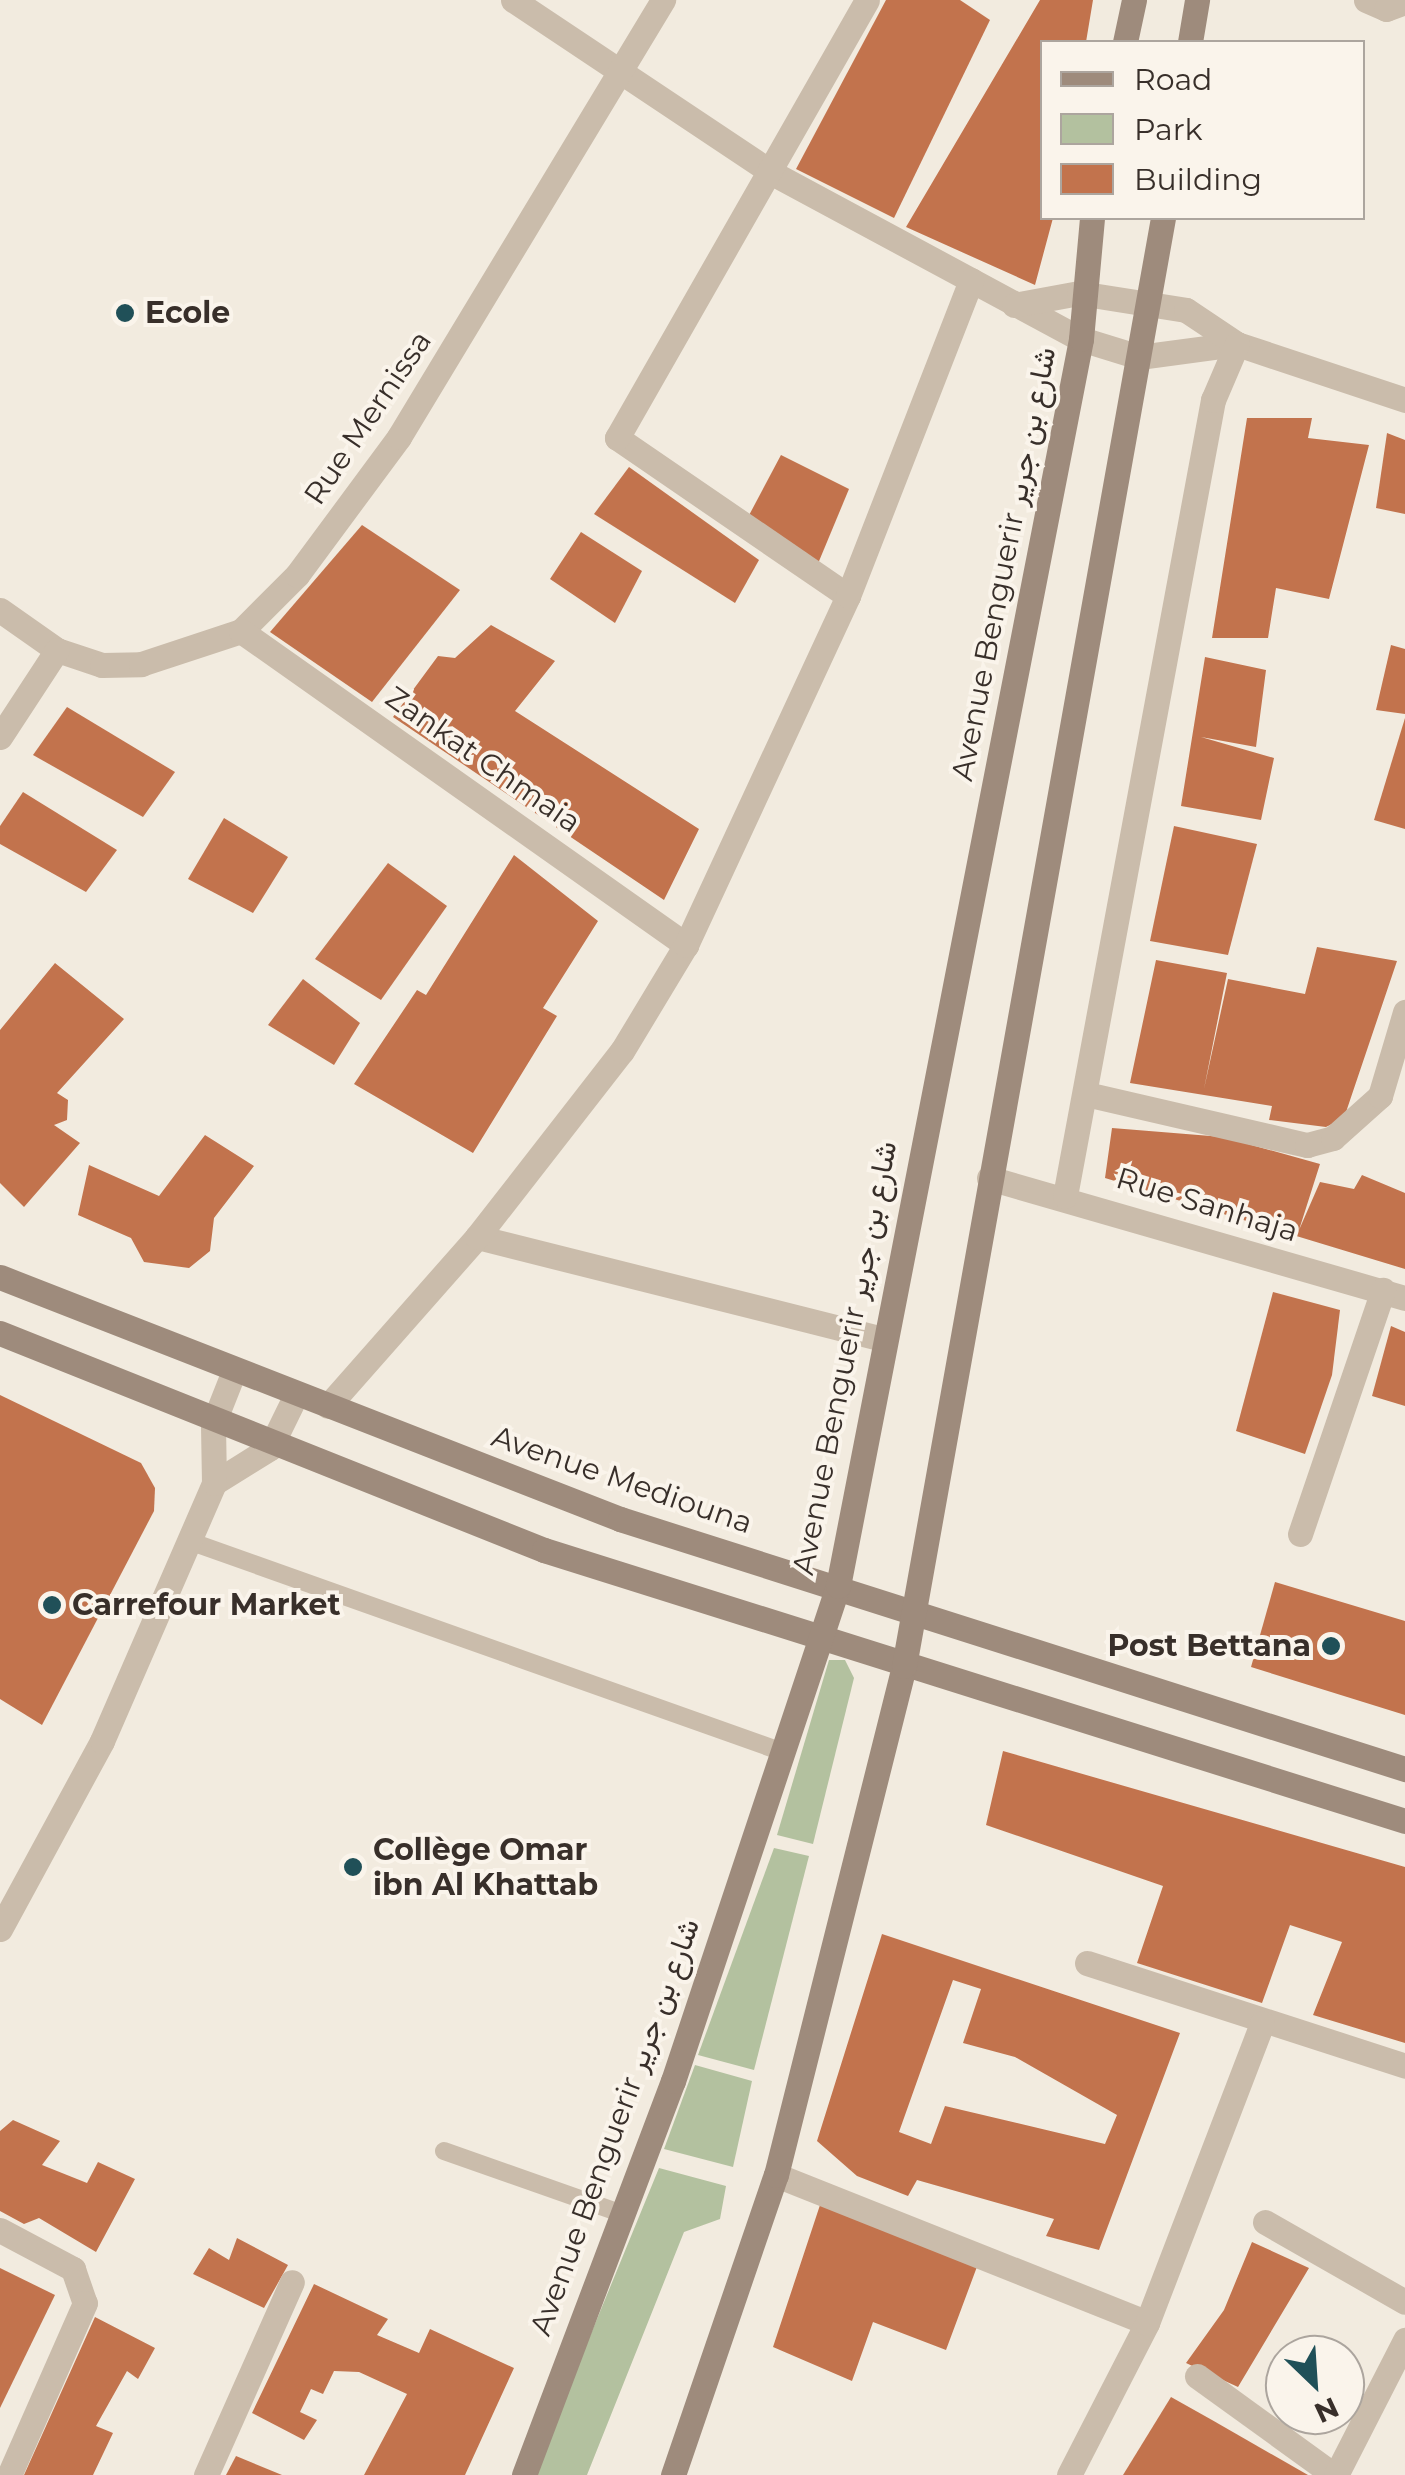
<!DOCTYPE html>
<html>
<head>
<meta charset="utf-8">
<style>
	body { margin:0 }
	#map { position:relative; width:1405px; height:2475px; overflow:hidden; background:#f2ebdf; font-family:Montserrat,Vazirmatn,sans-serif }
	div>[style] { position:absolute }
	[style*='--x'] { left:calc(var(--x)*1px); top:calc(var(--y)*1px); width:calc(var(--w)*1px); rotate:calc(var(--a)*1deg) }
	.green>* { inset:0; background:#b3c19f }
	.building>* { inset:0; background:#c2734d }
	.lane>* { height:18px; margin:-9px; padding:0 9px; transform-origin:9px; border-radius:9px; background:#cabcab }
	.street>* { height:25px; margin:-12.5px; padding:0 12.5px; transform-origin:12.5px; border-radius:12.5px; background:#cabcab }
	.secondary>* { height:25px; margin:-12.5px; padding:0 12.5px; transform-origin:12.5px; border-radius:12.5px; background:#9e8b7c }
	.dots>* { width:28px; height:28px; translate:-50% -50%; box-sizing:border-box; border:5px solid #faf4eb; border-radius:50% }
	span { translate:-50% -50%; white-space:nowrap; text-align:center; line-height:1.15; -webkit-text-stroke:8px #faf4eb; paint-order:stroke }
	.poi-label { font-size:30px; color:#382f2a; font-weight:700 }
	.left { translate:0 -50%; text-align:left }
	.right { translate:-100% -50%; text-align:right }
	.street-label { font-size:30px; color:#382f2a }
	.legend { position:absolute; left:1040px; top:40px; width:325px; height:180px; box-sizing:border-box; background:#faf4eb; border:2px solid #aca59e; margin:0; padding:12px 18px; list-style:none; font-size:30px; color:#382f2a }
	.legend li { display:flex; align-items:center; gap:20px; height:50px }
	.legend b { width:50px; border:2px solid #aca59e }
	.north { position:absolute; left:1265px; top:2335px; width:100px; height:100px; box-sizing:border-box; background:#faf4eb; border:2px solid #aca59e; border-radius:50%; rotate:155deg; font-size:28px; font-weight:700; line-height:40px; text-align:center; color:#382f2a }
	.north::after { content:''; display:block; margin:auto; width:35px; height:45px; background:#205058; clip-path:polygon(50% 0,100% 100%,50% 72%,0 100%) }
</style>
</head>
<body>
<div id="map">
	<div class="green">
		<i style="clip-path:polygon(829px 1660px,845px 1660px,854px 1678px,813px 1844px,777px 1835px)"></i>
		<i style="clip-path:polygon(774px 1848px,809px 1856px,754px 2070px,698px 2055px)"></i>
		<i style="clip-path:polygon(695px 2065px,752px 2081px,733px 2167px,664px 2149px)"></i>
		<i style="clip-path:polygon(659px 2168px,726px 2186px,720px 2219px,684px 2232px,587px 2475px,533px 2475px)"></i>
	</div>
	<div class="building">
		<i style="clip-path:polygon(886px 0,960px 0,990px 20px,894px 218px,796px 169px)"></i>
		<i style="clip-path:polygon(1040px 0,1093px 0,1086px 42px,1042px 42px,1042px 218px,1053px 218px,1035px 285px,906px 227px)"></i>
		<i style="clip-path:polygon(1247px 418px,1312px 418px,1308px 438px,1369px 445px,1329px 599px,1276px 588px,1268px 638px,1212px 638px)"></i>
		<i style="clip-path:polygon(1387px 433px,1405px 440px,1405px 514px,1376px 508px)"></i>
		<i style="clip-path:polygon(781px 455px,849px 489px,817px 566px,747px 519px)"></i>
		<i style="clip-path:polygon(629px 467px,759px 560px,735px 603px,594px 514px)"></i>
		<i style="clip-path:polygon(362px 525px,460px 590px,372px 702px,270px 632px)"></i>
		<i style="clip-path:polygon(581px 532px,642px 571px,615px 623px,550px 579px)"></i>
		<i style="clip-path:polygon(491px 625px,555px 661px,515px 711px,699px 829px,664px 900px,393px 717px,438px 656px,455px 658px)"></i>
		<i style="clip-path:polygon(1391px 645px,1405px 649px,1405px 714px,1376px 710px)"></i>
		<i style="clip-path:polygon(1205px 657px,1266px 670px,1256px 747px,1201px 737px,1274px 758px,1261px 820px,1181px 806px)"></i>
		<i style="clip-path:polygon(67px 707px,175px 772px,143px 817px,33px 755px)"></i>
		<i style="clip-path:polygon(1405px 718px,1405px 829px,1374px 820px)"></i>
		<i style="clip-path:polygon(23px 792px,117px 850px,86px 892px,0 844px,0 826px)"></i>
		<i style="clip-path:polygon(224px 818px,288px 857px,253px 913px,188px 879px)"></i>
		<i style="clip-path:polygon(1174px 826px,1257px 844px,1228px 955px,1150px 941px)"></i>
		<i style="clip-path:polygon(514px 855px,598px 921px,543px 1008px,557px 1016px,473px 1153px,354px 1084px,417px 990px,426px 995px)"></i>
		<i style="clip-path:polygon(388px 863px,447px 906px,381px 1000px,315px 959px)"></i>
		<i style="clip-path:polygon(1317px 947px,1397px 961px,1344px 1118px,1326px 1127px,1269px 1120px,1272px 1106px,1130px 1083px,1156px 960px,1227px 973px,1204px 1089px,1228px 979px,1305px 994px)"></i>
		<i style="clip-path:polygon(55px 963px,124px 1019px,57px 1093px,68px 1100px,67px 1120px,54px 1125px,80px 1143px,24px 1207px,0 1183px,0 1030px)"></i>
		<i style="clip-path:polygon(303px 979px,360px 1023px,334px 1065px,268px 1025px)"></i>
		<i style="clip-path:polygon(1112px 1128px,1223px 1137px,1320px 1164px,1299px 1230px,1320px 1182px,1354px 1189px,1362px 1175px,1405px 1193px,1405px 1269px,1105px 1178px)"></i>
		<i style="clip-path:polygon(205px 1135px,254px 1166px,214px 1218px,210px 1251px,189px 1268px,144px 1262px,131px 1238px,78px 1215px,89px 1165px,159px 1196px)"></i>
		<i style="clip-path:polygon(1273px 1292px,1340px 1310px,1332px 1375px,1305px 1454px,1236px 1431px)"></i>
		<i style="clip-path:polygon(1391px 1326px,1405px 1332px,1405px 1406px,1372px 1396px)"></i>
		<i style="clip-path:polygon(0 1395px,141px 1463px,155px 1488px,154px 1511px,42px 1725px,0 1699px)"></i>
		<i style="clip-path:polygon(1275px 1582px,1405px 1621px,1405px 1715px,1251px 1667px)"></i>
		<i style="clip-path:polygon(1003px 1751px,1405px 1867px,1405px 2043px,1313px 2015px,1342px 1942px,1290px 1925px,1262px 2003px,1137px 1963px,1163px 1886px,986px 1825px)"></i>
		<i style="clip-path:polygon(evenodd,882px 1934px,1180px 2033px,1099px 2250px,1046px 2236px,1054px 2219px,917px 2180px,908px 2196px,857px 2176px,817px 2141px,882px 1934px,953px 1980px,981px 1989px,963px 2043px,1015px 2057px,1117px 2115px,1105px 2144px,945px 2106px,931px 2144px,899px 2132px,953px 1980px)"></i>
		<i style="clip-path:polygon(13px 2120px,60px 2141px,42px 2165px,87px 2183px,98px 2162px,135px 2179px,96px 2252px,39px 2218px,24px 2224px,0 2211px,0 2131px)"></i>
		<i style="clip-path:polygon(821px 2202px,978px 2264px,946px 2350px,873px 2322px,852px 2381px,773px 2347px)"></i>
		<i style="clip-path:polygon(237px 2238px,288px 2265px,264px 2308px,193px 2274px,209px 2248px,229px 2260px)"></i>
		<i style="clip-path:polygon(1252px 2242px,1309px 2268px,1238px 2387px,1186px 2363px,1224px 2310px)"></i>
		<i style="clip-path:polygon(0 2268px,55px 2295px,0 2408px)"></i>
		<i style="clip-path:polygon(314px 2284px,388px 2319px,377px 2335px,419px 2353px,430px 2329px,514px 2368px,465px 2475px,364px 2475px,407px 2394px,359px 2372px,334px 2371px,323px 2394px,311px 2389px,300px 2412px,317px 2420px,304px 2440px,252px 2413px)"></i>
		<i style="clip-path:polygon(95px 2317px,155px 2348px,138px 2379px,127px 2371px,96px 2426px,113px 2433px,93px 2475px,24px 2475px)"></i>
		<i style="clip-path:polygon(1171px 2397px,1212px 2420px,1308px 2475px,1123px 2475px)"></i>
		<i style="clip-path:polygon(236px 2456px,282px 2475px,226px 2475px)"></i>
	</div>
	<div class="lane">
		<i style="--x:189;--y:1541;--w:627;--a:19.56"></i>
		<i style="--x:444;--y:2151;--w:187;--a:19.4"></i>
	</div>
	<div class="street">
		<i style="--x:513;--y:0;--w:314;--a:33.7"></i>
		<i style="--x:774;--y:174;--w:349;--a:28.3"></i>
		<i style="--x:1081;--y:339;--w:61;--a:17.2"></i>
		<i style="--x:1139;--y:357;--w:99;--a:-7.6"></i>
		<i style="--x:1366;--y:0;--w:22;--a:24"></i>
		<i style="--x:1386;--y:9;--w:20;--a:-20"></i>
		<i style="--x:1014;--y:305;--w:66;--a:-10.5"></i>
		<i style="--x:1079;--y:293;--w:108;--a:9"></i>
		<i style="--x:1186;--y:310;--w:61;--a:33.7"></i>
		<i style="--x:1237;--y:344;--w:177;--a:18.4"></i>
		<i style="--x:848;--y:596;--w:280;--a:-145.6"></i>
		<i style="--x:617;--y:438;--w:504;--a:-60.28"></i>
		<i style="--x:0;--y:610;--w:70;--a:35.1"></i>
		<i style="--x:57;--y:650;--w:47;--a:18.4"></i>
		<i style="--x:102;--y:665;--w:39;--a:-1"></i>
		<i style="--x:141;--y:664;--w:105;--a:-18.3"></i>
		<i style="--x:241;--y:631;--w:79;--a:-45"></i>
		<i style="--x:297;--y:575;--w:172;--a:-53.5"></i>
		<i style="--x:399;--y:437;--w:511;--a:-58.86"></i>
		<i style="--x:241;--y:631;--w:545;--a:35.21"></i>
		<i style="--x:0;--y:737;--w:104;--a:-56.8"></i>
		<i style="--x:1086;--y:1094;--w:227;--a:13"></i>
		<i style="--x:1307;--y:1145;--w:27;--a:-15"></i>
		<i style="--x:1333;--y:1138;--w:63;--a:-41.8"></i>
		<i style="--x:1380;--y:1096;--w:88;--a:-73.4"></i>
		<i style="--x:989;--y:1178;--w:433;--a:16.1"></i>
		<i style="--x:1065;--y:1196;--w:810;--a:-79.47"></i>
		<i style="--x:1213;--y:400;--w:61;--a:-66.8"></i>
		<i style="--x:477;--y:1237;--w:419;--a:14.1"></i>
		<i style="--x:328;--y:1406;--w:225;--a:-48.6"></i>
		<i style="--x:477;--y:1237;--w:236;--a:-52.1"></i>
		<i style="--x:622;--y:1051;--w:124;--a:-58.9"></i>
		<i style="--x:686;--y:945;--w:385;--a:-65.1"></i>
		<i style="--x:848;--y:596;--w:339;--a:-68.7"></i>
		<i style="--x:214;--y:1483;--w:66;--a:-32"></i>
		<i style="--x:270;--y:1448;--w:57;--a:-63.9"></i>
		<i style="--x:1300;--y:1534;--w:258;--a:-71.2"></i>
		<i style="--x:0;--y:1929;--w:214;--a:-61.5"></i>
		<i style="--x:102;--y:1741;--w:281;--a:-66.5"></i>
		<i style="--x:214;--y:1483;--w:59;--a:-91"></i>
		<i style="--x:213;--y:1424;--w:57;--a:-68.4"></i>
		<i style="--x:1087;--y:1963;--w:334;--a:17.9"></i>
		<i style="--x:776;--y:2175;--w:399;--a:21.7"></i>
		<i style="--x:1265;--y:2222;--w:161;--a:29.7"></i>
		<i style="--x:0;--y:2230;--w:83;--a:28.1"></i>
		<i style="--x:73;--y:2269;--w:36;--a:71"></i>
		<i style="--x:85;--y:2303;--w:188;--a:113.8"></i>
		<i style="--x:1197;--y:2376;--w:169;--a:35.9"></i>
		<i style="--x:206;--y:2475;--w:211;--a:-66"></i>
		<i style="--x:1069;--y:2475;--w:171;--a:-62.8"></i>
		<i style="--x:1147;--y:2323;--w:321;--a:-69"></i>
		<i style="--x:1336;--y:2475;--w:152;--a:-62.9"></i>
	</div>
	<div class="secondary">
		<i style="--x:1125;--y:42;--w:43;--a:-77.9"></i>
		<i style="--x:1190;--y:42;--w:43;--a:-80.5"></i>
		<i style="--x:0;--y:1277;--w:666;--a:21.32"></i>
		<i style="--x:620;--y:1519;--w:824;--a:17.67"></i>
		<i style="--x:0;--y:1333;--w:586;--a:21.75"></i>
		<i style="--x:544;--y:1550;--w:903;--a:17.47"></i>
		<i style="--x:524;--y:2475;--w:421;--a:-69.3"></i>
		<i style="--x:673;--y:2081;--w:522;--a:-71.57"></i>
		<i style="--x:838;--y:1586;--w:1270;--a:-78.97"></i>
		<i style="--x:1081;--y:339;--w:121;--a:-84.8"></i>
		<i style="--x:673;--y:2475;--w:317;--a:-71.1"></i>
		<i style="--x:776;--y:2175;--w:525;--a:-75.88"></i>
		<i style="--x:904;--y:1666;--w:1471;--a:-79.86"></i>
	</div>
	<div class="dots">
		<i style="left:125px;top:313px;background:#205058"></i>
		<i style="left:52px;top:1605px;background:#205058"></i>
		<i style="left:1331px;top:1646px;background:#205058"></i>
		<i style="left:353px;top:1867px;background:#205058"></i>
	</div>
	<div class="poi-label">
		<span class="left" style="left:145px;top:313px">Ecole</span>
		<span class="left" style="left:72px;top:1605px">Carrefour Market</span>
		<span class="right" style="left:1311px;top:1646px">Post Bettana</span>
		<span class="left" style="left:373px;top:1867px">Collège Omar<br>ibn Al Khattab</span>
	</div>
	<div class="street-label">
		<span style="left:368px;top:418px;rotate:-56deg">Rue Mernissa</span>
		<span style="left:1004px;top:564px;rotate:-79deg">Avenue Benguerir شارع بن جرير</span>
		<span style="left:483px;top:760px;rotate:35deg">Zankat Chmaia</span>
		<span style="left:1207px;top:1205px;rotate:17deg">Rue Sanhaja</span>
		<span style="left:845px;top:1358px;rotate:-79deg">Avenue Benguerir شارع بن جرير</span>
		<span style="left:622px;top:1480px;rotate:19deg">Avenue Mediouna</span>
		<span style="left:615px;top:2127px;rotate:-70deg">Avenue Benguerir شارع بن جرير</span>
	</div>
	<ul class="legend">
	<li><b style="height:12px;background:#9e8b7c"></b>Road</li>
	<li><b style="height:28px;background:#b3c19f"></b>Park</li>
	<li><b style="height:28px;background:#c2734d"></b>Building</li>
	</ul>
	<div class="north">N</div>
</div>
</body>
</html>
